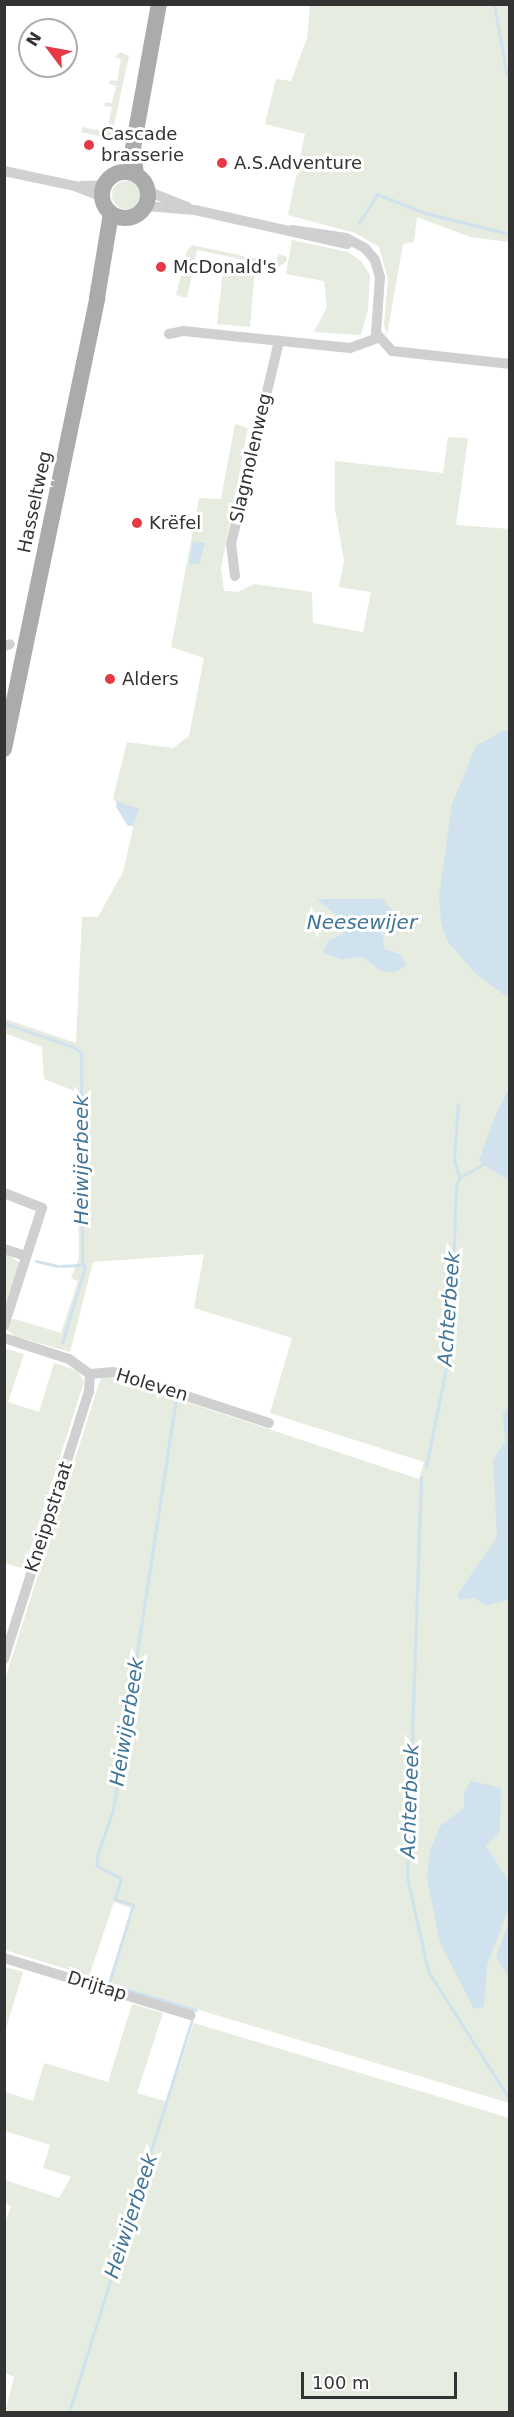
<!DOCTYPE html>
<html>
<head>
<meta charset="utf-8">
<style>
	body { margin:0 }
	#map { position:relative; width:514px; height:2417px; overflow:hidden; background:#fff; font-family:"DejaVu Sans",sans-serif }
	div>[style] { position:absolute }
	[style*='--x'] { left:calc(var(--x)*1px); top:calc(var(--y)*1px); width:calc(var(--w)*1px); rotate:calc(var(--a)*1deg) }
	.green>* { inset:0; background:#e6ecdf }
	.round { border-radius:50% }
	.water>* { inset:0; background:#cfe2ee }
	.stream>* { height:3px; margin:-1.5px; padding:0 1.5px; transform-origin:1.5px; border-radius:1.5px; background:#cfe2ee }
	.minor>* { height:10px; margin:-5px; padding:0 5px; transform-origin:5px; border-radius:5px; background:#d0d0d0 }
	.primary>* { height:16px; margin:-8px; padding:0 8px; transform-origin:8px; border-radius:8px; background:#ababab }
	.primary>.ring { margin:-8px; padding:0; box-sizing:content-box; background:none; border:16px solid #ababab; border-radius:50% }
	.dots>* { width:16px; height:16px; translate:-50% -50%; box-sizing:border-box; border:3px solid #fff; border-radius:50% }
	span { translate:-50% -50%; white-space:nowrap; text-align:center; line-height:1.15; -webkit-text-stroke:6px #fff; paint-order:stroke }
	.poi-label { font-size:18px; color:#333 }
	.left { translate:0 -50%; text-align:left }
	.street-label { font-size:18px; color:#333 }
	.water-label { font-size:20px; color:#3f7597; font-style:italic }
	.frame { position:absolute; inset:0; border:6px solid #333; pointer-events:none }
	.north { position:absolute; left:18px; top:18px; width:60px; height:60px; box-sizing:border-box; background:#fff; border:2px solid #adadad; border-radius:50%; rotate:302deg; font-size:16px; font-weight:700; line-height:24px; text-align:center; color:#333 }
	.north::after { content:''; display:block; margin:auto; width:21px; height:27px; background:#e63946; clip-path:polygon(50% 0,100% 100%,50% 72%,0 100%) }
	.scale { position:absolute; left:301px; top:2372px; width:156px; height:27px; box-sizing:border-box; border:3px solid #333; border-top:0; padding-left:8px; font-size:18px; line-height:21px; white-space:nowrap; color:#333; -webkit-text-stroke:4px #fff; paint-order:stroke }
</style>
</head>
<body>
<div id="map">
	<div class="green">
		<i style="clip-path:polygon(310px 5px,509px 5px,509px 242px,470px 237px,417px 217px,414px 242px,403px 244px,387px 335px,384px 324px,388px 279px,379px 247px,355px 233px,288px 215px,305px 134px,265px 124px,276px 79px,291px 81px,307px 38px)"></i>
		<i style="clip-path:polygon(120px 52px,129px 56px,111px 139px,81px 132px,83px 127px,107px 132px,112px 107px,104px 106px,105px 102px,112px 103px,116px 86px,109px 84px,110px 80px,117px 81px,121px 59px,115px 57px)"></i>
		<i class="round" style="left:112px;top:181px;width:28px;height:28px"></i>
		<i style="clip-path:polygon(292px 240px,348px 252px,361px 261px,370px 275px,368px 310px,361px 335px,314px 332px,327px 307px,324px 281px,286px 274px)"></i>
		<i style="clip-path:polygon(192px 245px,276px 263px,278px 254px,287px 257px,286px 262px,278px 267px,197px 250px,187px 298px,176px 295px,187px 251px)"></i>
		<i style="clip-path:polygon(224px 261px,255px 268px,250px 327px,217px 324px)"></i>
		<i style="clip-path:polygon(evenodd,235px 424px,248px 428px,221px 568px,224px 591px,238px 592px,254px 584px,312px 592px,313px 623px,363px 632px,371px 592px,339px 587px,344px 561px,335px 509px,335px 461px,443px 473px,448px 437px,468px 438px,456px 525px,510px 529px,509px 2103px,110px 1983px,134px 1909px,114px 1902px,89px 1976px,5px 1950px,5px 1679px,102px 1374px,419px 1479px,424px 1462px,270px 1413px,292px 1338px,194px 1308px,204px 1254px,93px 1262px,70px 1352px,14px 1336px,8px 1330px,10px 1320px,15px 1319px,61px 1333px,78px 1281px,71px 1278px,79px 1258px,77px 1092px,44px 1079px,42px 1047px,5px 1033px,5px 1019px,76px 1043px,82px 917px,98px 917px,123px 872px,133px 828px,113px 798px,127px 742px,173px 748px,189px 736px,204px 658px,171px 647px,199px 498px,221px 499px,235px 424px,318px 899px,347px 900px,392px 909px,382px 930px,385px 951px,381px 971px,362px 957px,342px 960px,322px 953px,329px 940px,344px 934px,338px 917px,318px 899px)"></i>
		<i style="clip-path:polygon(5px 1253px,20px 1263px,5px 1306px)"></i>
		<i style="clip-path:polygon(4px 1348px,24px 1354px,8px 1402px,39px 1412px,54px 1363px,78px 1371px,84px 1382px,24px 1569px,5px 1563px)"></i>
		<i style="clip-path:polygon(5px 1967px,23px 1972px,5px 2032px,4px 1967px)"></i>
		<i style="clip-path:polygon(132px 2004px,163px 2013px,137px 2093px,168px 2102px,194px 2023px,509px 2118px,509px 2412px,5px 2412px,14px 2377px,5px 2373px,4px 2225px,11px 2206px,5px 2203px,5px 2180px,59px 2198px,71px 2177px,43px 2168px,50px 2145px,5px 2131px,5px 2092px,33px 2101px,44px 2063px,108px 2082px)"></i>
	</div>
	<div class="water">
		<i style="clip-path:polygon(193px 541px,205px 543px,199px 564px,189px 564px)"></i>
		<i style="clip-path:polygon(502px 731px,510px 731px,509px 998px,478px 976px,449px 943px,441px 924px,439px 896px,452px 804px,476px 746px)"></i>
		<i style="clip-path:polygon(117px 801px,139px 809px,133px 825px,128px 826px,116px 807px)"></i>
		<i style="clip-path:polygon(317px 899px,382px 899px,392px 909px,382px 930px,385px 950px,400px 954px,407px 966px,395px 972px,381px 971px,362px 957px,342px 960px,322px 953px,329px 940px,343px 934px,338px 917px)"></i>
		<i style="clip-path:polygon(509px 1088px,509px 1181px,479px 1161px,494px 1118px)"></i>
		<i style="clip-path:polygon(509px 1404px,509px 1600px,487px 1605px,474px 1598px,460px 1600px,457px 1595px,497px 1537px,493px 1460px,505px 1443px,503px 1413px)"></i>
		<i style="clip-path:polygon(471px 1781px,501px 1788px,500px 1831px,486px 1846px,510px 1883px,509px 1907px,487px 1966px,484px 2007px,474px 2009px,440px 1943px,427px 1877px,430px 1851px,440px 1826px,464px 1808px,464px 1792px)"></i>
		<i style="clip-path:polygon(509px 1921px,510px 1978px,509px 1978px,496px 1957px)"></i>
	</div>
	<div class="stream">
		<i style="--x:494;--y:4;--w:73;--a:79.8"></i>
		<i style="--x:359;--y:223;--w:34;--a:-58"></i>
		<i style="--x:377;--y:194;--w:52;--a:21.6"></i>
		<i style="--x:425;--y:213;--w:88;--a:13.9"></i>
		<i style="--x:4;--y:1023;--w:74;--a:18.9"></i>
		<i style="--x:74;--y:1047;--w:9;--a:41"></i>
		<i style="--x:81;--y:1053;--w:211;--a:89.7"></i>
		<i style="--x:82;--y:1264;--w:4;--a:45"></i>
		<i style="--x:85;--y:1267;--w:79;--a:106.8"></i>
		<i style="--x:458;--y:1104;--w:55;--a:94.2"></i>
		<i style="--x:454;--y:1159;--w:18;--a:74"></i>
		<i style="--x:36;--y:1261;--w:22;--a:13"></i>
		<i style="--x:60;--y:1266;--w:19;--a:-3"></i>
		<i style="--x:426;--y:1467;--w:120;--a:-78.5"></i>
		<i style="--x:450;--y:1349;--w:163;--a:-87.9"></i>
		<i style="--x:456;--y:1186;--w:10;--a:-66"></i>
		<i style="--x:460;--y:1177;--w:26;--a:-29"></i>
		<i style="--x:421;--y:1477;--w:400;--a:92"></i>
		<i style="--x:407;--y:1877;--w:96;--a:77.4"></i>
		<i style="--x:428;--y:1971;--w:153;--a:57.6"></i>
		<i style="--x:103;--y:1982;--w:97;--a:16.8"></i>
		<i style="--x:109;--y:1983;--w:82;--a:-72.9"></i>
		<i style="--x:133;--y:1905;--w:19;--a:-162"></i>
		<i style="--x:115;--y:1899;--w:22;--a:-74"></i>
		<i style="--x:121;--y:1878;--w:27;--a:-153"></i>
		<i style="--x:97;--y:1866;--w:10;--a:-90"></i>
		<i style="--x:97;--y:1856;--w:49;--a:-70.8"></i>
		<i style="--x:113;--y:1810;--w:417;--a:-81.3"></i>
		<i style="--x:176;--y:1398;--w:61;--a:-161.9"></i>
		<i style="--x:69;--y:2412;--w:411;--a:-72.6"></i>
	</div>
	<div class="minor">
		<i style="--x:4;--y:171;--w:73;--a:11.9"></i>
		<i style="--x:75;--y:186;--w:29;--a:22"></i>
		<i style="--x:81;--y:186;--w:24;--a:-2"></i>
		<i style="--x:147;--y:191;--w:43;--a:21.8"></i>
		<i style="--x:145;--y:206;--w:50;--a:4.6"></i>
		<i style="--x:195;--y:210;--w:156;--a:12.6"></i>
		<i style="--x:292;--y:230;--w:55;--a:8.4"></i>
		<i style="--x:346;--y:238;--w:21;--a:28"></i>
		<i style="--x:365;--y:248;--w:16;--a:50"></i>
		<i style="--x:375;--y:260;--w:18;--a:74"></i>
		<i style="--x:380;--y:277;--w:56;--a:94.1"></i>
		<i style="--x:376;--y:333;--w:24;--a:48"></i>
		<i style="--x:392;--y:351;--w:119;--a:6.3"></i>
		<i style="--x:169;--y:334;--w:14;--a:-12"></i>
		<i style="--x:183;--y:331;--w:168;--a:5.8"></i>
		<i style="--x:350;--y:348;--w:30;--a:-20"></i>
		<i style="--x:235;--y:576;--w:32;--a:-97"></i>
		<i style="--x:231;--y:544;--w:209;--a:-76.7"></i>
		<i style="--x:4;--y:646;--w:6;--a:-18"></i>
		<i style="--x:4;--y:1193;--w:41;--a:21.5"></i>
		<i style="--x:42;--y:1208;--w:124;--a:107.9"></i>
		<i style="--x:4;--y:1249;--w:23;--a:18"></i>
		<i style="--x:4;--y:1338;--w:68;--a:17.9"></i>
		<i style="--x:69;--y:1359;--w:26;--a:36"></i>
		<i style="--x:90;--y:1374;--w:23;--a:-5"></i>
		<i style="--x:113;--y:1372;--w:164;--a:18.1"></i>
		<i style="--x:4;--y:1659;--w:281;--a:-72.4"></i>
		<i style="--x:89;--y:1391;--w:17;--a:-87"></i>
		<i style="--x:4;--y:1958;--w:195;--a:17"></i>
	</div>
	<div class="primary">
		<i class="ring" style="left:102px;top:172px;width:30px;height:30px"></i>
		<i style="--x:136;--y:175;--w:27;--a:-96"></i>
		<i style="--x:133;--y:148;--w:146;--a:-79.8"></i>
		<i style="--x:4;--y:749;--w:460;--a:-78.3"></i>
		<i style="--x:97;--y:298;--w:86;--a:-80.6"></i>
	</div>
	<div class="dots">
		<i style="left:89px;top:145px;background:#e63946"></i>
		<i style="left:222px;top:163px;background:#e63946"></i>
		<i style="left:161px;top:267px;background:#e63946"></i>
		<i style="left:137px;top:523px;background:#e63946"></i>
		<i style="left:110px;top:679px;background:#e63946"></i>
	</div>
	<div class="poi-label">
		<span class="left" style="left:101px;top:145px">Cascade<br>brasserie</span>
		<span class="left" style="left:234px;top:163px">A.S.Adventure</span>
		<span class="left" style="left:173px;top:267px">McDonald's</span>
		<span class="left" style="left:149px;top:523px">Krëfel</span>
		<span class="left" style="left:122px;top:679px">Alders</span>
	</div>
	<div class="street-label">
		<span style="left:251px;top:458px;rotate:-77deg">Slagmolenweg</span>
		<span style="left:35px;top:502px;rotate:-78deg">Hasseltweg</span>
		<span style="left:152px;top:1385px;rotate:17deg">Holeven</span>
		<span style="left:49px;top:1517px;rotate:-72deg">Kneippstraat</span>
		<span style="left:97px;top:1986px;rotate:17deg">Drijtap</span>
	</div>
	<div class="water-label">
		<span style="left:362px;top:922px">Neesewijer</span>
		<span style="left:81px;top:1160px;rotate:-90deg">Heiwijerbeek</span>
		<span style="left:449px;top:1309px;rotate:-86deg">Achterbeek</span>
		<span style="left:127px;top:1722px;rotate:-81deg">Heiwijerbeek</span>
		<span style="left:410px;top:1801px;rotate:-88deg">Achterbeek</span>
		<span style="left:131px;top:2216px;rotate:-72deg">Heiwijerbeek</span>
	</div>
	<div class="frame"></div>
	<div class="north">N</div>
	<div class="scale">100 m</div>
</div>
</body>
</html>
